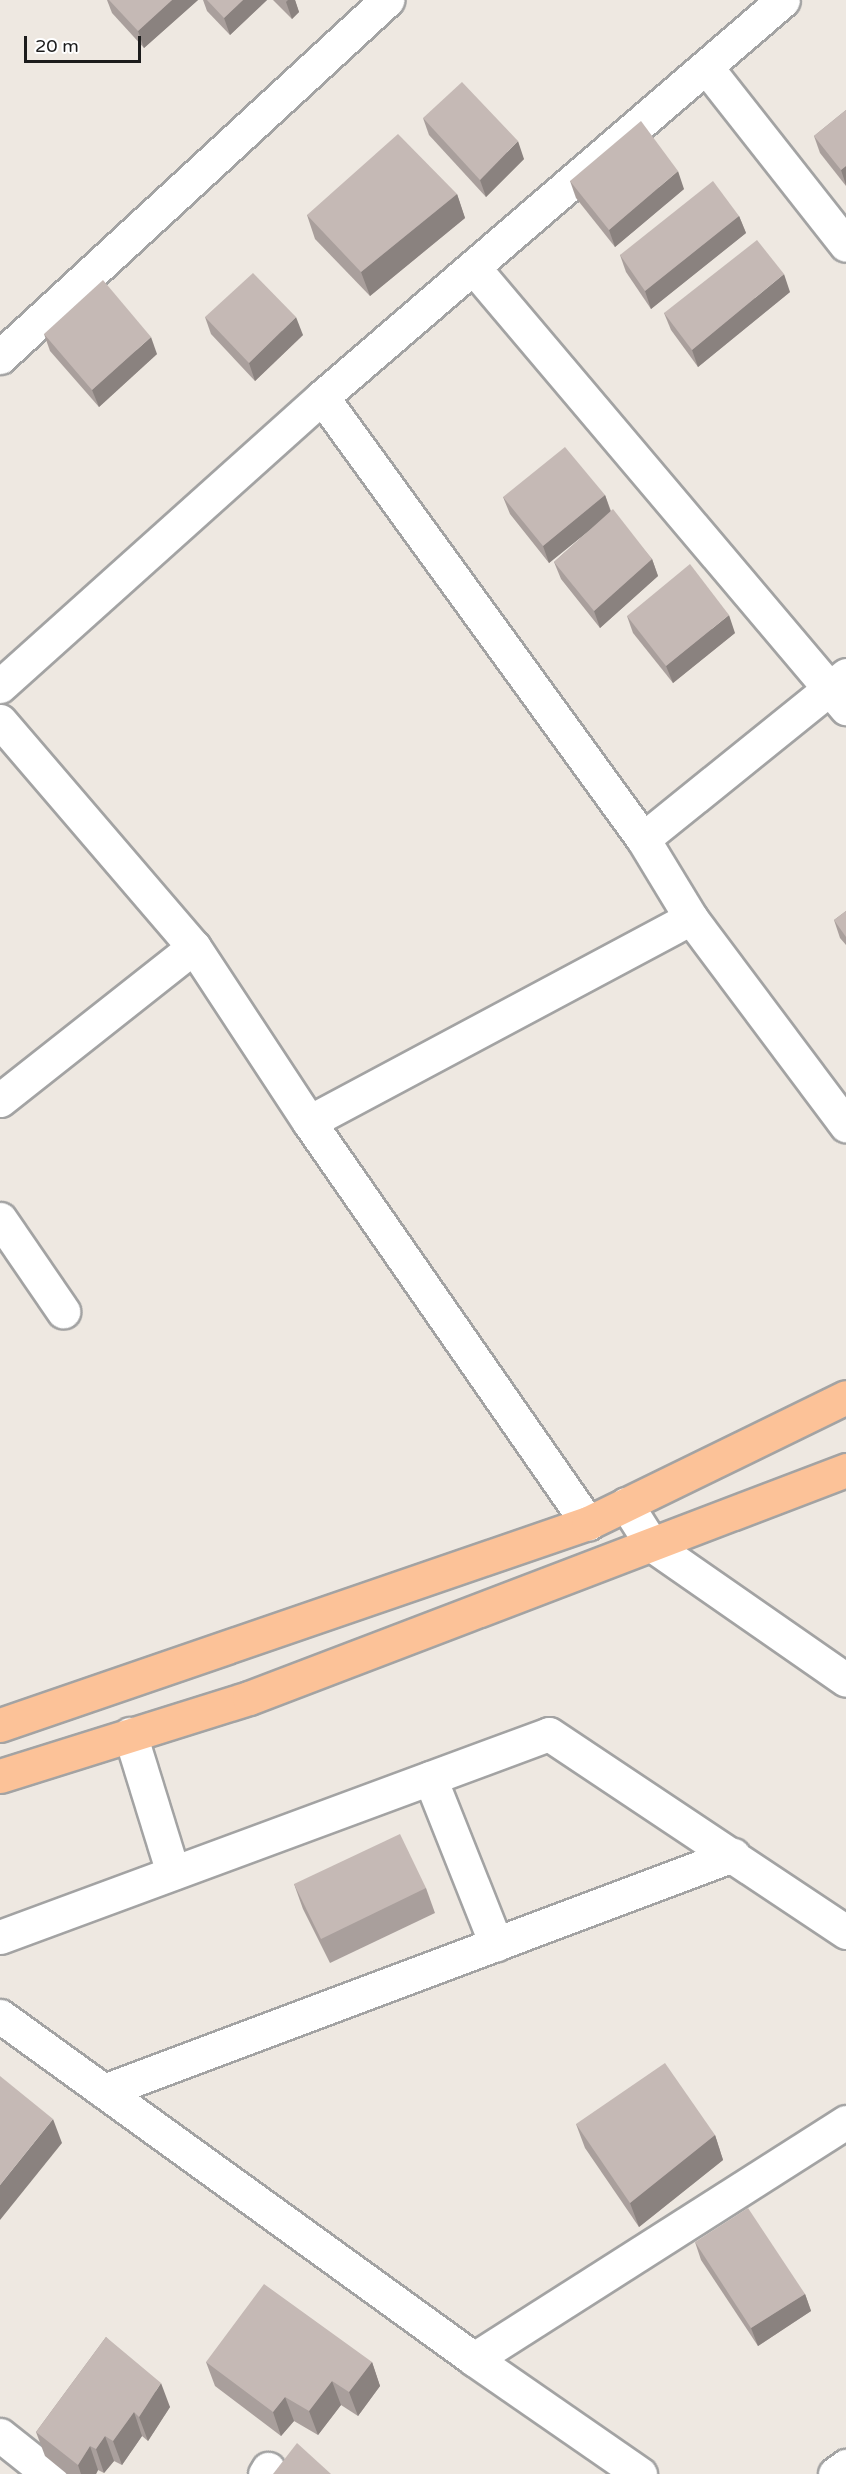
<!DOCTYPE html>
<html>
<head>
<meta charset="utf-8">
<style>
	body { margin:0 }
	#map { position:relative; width:846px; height:2474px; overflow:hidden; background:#eee8e1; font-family:"Varela Round",sans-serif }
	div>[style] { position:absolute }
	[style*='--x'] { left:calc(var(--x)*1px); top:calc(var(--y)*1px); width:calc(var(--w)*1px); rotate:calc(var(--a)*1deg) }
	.roads { filter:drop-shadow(2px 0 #a3a3a3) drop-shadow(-2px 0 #a3a3a3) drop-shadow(0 2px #a3a3a3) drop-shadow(0 -2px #a3a3a3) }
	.minor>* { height:33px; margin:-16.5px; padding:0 16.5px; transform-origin:16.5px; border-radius:16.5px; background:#fff }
	.major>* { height:33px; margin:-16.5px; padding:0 16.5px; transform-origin:16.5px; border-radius:16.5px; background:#fcc298 }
	.wall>* { inset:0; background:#a99f9c }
	.shaded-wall>* { inset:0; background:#8a827f }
	.building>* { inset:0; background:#c5b9b5 }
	span { translate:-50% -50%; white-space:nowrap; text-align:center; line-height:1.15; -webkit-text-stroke:4.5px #fff; paint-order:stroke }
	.scale { position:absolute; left:24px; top:36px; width:117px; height:27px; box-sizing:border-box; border:3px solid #1c1c1c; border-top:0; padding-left:8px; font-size:18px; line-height:21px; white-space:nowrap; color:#1c1c1c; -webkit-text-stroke:4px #fff; paint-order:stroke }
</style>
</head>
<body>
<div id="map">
	<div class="roads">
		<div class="minor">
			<i style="--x:706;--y:67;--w:226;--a:51.8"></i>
			<i style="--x:473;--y:267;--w:578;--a:49.78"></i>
			<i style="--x:0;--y:357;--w:527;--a:-42.69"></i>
			<i style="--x:0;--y:686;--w:433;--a:-41.9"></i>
			<i style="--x:322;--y:397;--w:608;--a:-40.73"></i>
			<i style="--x:0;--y:721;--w:298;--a:49.4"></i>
			<i style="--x:643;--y:839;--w:261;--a:-38.9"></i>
			<i style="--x:691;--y:918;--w:259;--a:53.2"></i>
			<i style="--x:0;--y:1100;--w:247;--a:-38.3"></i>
			<i style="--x:194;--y:947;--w:209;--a:56.7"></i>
			<i style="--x:309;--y:1122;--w:433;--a:-28.1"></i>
			<i style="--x:691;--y:918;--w:92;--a:-121.3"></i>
			<i style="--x:643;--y:839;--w:546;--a:-125.99"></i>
			<i style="--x:309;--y:1122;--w:489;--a:55.2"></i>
			<i style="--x:0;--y:1219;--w:112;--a:55.6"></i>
			<i style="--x:626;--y:1504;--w:49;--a:57.6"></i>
			<i style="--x:652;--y:1545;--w:236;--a:34.8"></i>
			<i style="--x:130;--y:1734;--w:145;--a:72.8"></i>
			<i style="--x:430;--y:1778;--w:179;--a:68.3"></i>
			<i style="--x:0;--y:1937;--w:585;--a:-20.29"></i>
			<i style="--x:549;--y:1734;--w:357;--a:33.7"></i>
			<i style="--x:0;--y:2016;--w:585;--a:35.89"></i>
			<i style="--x:104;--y:2091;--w:672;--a:-20.57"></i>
			<i style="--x:0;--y:2435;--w:63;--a:38.5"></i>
			<i style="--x:265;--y:2474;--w:6;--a:-59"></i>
			<i style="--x:640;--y:2474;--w:202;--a:-145.3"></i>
			<i style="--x:474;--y:2359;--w:441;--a:-32.5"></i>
			<i style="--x:835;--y:2474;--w:14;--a:-36"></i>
		</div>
		<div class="major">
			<i style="--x:0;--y:1725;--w:622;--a:-18.96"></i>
			<i style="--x:588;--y:1523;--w:287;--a:-26"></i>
			<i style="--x:0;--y:1776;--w:261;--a:-17.4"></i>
			<i style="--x:249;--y:1698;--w:639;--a:-20.9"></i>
		</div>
	</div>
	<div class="wall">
		<i style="clip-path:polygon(107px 0,198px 0,144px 48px,112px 13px)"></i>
		<i style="clip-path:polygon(203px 0,267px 0,230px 35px,207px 11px)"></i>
		<i style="clip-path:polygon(273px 0,295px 0,299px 12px,292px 19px)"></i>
		<i style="clip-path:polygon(846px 110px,846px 186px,820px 153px,814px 136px)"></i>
		<i style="clip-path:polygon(423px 118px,524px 159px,486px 197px,429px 135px)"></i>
		<i style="clip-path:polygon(570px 181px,684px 189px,615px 247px,576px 198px)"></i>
		<i style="clip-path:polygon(457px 194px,465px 218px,370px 296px,315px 239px,307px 215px)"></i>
		<i style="clip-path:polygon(739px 216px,746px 233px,651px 309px,626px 272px,620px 255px)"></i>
		<i style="clip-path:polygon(790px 292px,698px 367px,671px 330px,664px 313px)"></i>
		<i style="clip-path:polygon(205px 317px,303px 335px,255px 381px,211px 334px)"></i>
		<i style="clip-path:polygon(44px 334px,157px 354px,99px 407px,50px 351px)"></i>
		<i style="clip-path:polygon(605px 495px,611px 511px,652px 559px,658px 576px,600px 628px,561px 579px,554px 562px,592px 528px,549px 563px,510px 514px,503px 497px)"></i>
		<i style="clip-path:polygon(627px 616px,735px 633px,673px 683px,633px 633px)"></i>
		<i style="clip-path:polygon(846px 911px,846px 945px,840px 938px,834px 920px)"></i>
		<i style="clip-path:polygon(294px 1884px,426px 1888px,435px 1913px,330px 1963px,303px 1909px)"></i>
		<i style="clip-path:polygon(576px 2124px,715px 2135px,723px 2160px,639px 2227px,585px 2148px)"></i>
		<i style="clip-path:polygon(695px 2242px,805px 2294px,811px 2311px,758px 2346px,701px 2260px)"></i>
		<i style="clip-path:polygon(106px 2337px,170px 2407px,148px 2441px,142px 2436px,122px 2465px,114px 2461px,104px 2473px,98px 2470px,96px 2474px,67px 2474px,45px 2456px,36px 2432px)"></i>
		<i style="clip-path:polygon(206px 2362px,372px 2362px,380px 2386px,358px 2416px,341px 2405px,318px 2435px,294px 2421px,281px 2436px,215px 2386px)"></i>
	</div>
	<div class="shaded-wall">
		<i style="clip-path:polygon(172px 0,198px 0,144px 48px,138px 31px)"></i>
		<i style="clip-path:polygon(243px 0,267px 0,230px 35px,224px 18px)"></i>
		<i style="clip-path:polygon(288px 0,295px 0,299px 12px,292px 19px,286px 2px)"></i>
		<i style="clip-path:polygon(518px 141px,524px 159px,486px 197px,480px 180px)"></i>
		<i style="clip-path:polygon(846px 166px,846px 185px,841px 170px)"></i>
		<i style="clip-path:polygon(678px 171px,684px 189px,615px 247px,609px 230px)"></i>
		<i style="clip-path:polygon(457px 194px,465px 218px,370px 296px,361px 272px)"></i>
		<i style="clip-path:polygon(739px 216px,746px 233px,651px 309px,645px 291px)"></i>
		<i style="clip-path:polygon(784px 274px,790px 292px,698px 367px,692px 350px)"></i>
		<i style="clip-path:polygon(296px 317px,303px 335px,255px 381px,249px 363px)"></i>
		<i style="clip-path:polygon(151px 337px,157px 354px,99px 407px,92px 390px)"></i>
		<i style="clip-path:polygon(605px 495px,611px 513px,549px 563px,543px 546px)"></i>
		<i style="clip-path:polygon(652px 559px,658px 576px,600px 628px,594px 611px)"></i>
		<i style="clip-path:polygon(729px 615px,735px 633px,673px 683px,666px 666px)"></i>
		<i style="clip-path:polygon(53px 2119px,62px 2143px,0 2220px,0 2185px)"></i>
		<i style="clip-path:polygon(715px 2135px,723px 2160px,639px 2227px,630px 2203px)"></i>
		<i style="clip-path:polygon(805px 2294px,811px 2311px,758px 2346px,751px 2328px)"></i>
		<i style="clip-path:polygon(372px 2362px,380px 2386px,358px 2416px,349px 2392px)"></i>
		<i style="clip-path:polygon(332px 2381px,341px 2405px,318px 2435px,309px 2411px)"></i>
		<i style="clip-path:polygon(161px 2383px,170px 2407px,148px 2441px,139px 2417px)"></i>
		<i style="clip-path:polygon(285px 2397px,294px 2421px,281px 2436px,273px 2412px)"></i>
		<i style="clip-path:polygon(134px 2412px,142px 2436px,122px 2465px,113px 2441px)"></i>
		<i style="clip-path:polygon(105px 2436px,114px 2461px,104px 2473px,96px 2449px)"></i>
		<i style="clip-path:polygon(90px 2446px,98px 2470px,96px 2474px,81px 2474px,78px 2465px)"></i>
	</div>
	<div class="building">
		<i style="clip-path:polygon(109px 0,172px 0,138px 31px)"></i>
		<i style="clip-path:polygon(207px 0,243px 0,224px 18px)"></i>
		<i style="clip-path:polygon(462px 82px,518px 141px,480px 180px,423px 118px)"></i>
		<i style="clip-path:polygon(846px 110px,846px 166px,841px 170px,814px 136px)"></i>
		<i style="clip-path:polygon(641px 121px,678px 171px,609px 230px,570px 181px)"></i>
		<i style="clip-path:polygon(398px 134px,457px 194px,361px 272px,307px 215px)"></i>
		<i style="clip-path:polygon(713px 181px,739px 216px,645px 291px,620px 255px)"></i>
		<i style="clip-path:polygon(757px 240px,784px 274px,692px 350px,664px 313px)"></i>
		<i style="clip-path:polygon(253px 273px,296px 317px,249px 363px,205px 317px)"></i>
		<i style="clip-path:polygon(103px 280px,151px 337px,92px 390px,44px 334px)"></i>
		<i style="clip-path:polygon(565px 447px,605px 495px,543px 546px,503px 497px)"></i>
		<i style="clip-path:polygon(613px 509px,652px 559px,594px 611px,554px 562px)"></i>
		<i style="clip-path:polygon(690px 564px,729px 615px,666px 666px,627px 616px)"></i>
		<i style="clip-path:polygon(846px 911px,846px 937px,834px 920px)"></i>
		<i style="clip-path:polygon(400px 1834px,426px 1888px,321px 1939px,294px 1884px)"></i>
		<i style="clip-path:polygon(665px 2063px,715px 2135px,630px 2203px,576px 2124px)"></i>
		<i style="clip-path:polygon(0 2076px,53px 2119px,0 2185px)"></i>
		<i style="clip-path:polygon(748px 2208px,805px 2294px,751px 2328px,695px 2242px)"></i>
		<i style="clip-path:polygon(264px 2284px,372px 2362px,349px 2392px,332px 2381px,309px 2411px,285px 2397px,273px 2412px,206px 2362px)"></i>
		<i style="clip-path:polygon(106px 2337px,161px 2383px,139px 2417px,134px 2412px,113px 2441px,105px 2436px,96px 2449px,90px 2446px,78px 2465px,36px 2432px)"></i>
		<i style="clip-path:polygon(297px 2443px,331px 2474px,273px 2474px)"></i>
	</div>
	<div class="scale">20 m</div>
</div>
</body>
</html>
